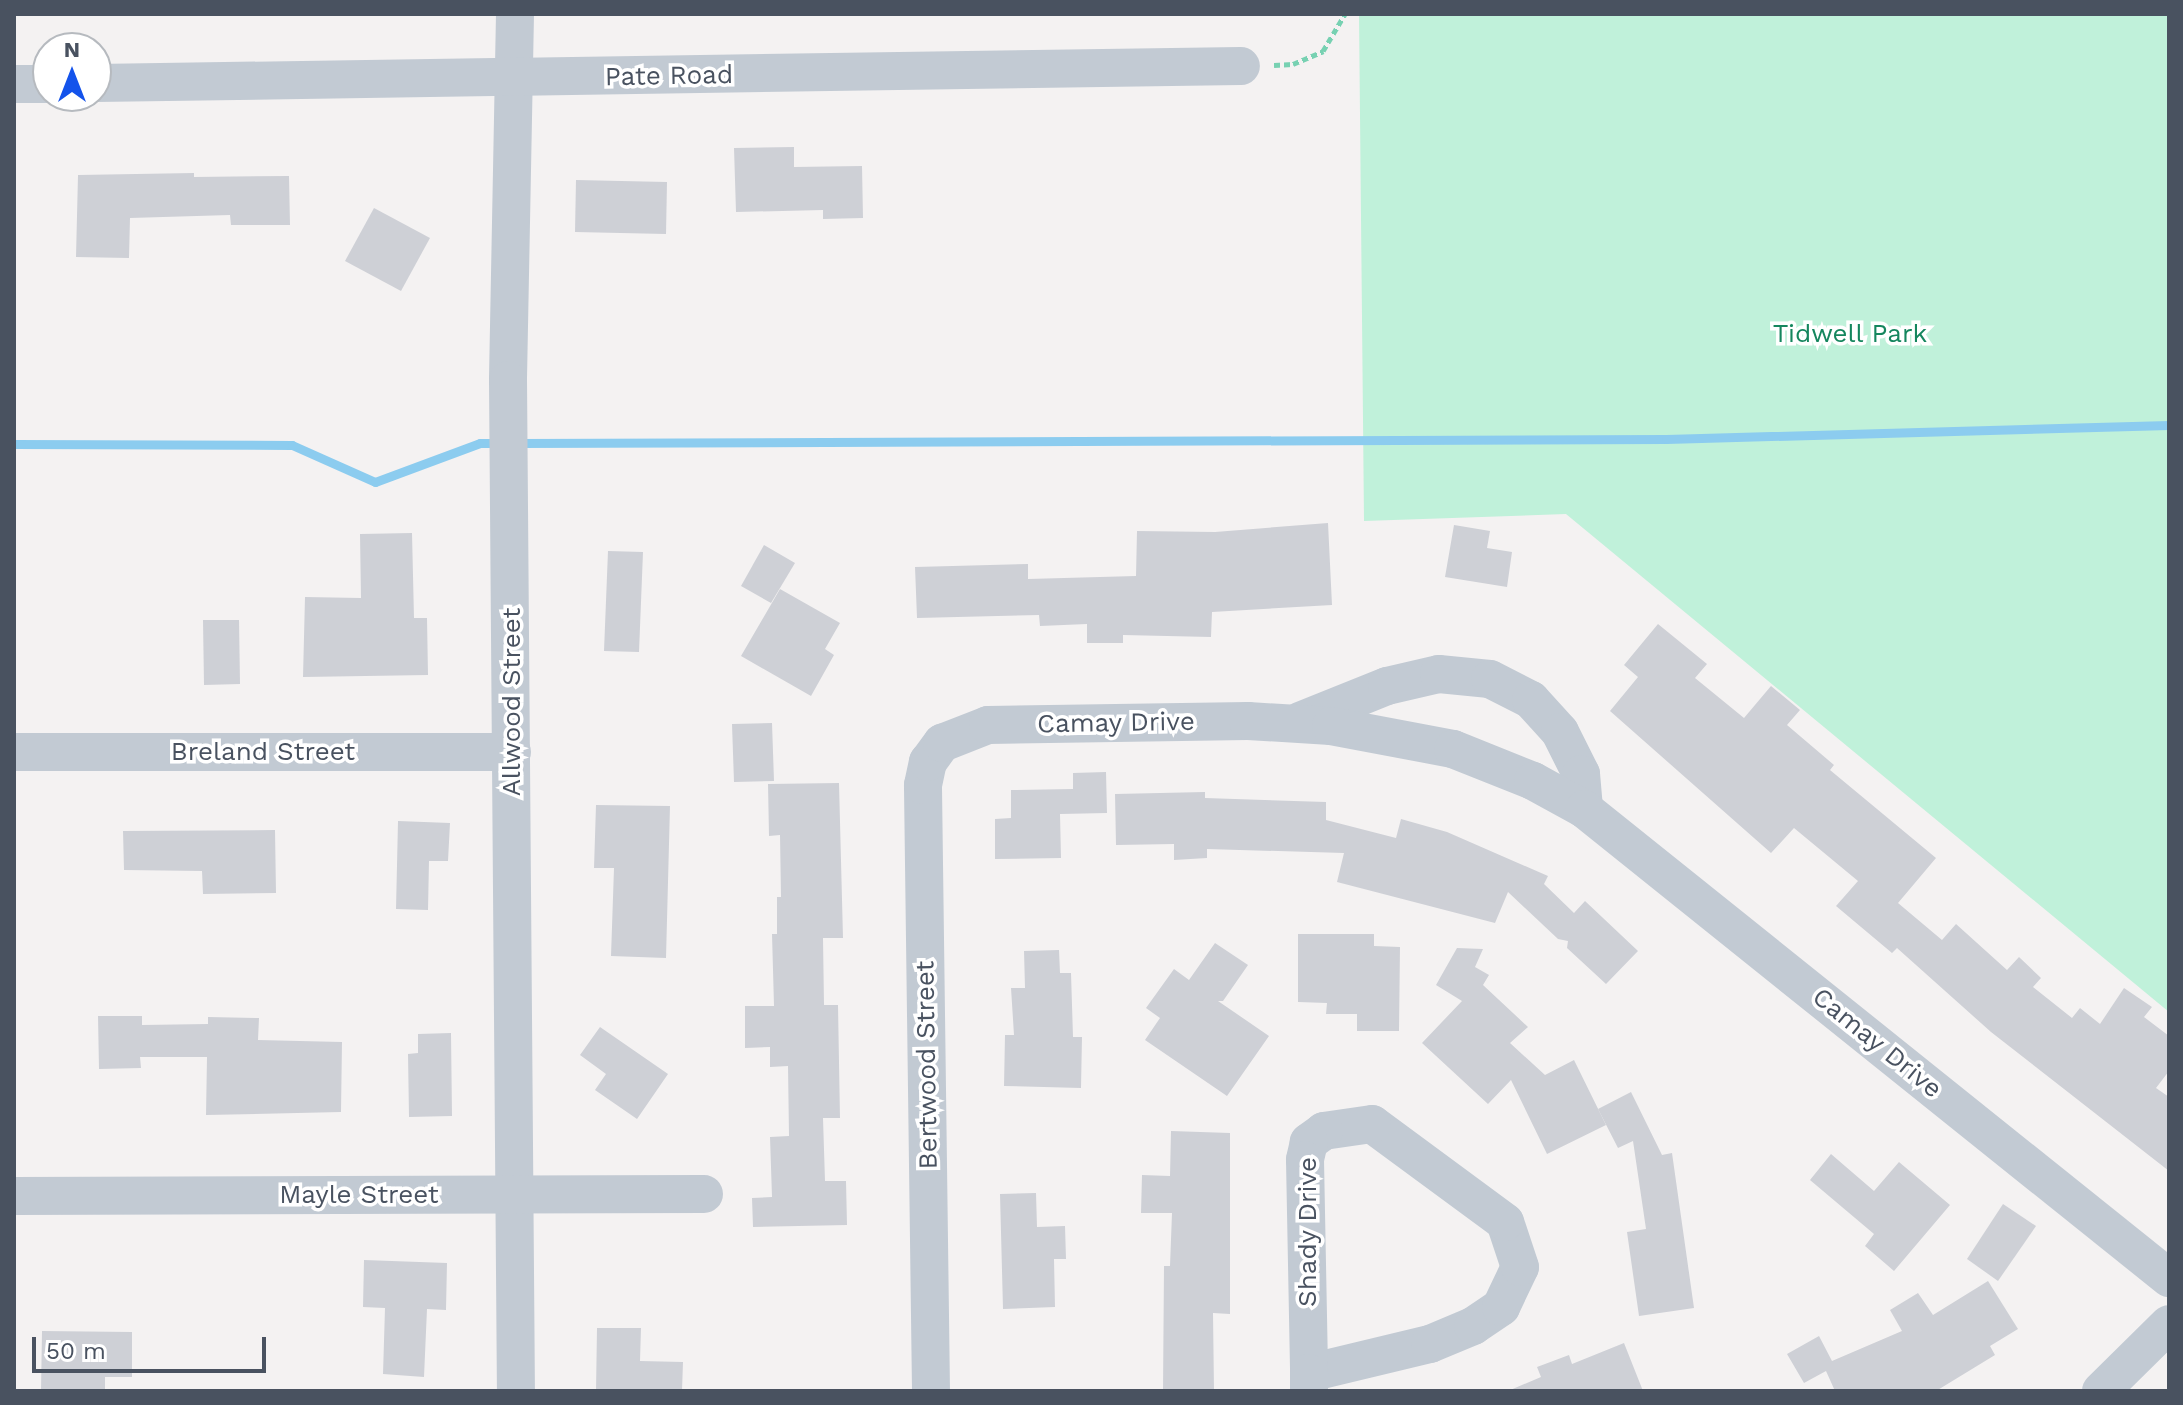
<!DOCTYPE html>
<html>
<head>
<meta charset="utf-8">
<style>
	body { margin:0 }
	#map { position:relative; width:2183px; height:1405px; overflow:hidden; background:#f4f2f2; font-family:"Work Sans",sans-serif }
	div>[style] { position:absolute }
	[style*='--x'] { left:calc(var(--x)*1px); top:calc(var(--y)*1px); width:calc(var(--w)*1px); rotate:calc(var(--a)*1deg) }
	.green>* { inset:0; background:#c0f1da }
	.stream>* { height:9px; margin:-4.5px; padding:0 4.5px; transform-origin:4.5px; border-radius:4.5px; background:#8cccef }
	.building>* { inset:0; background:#ced0d6 }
	.path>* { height:5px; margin-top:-2.5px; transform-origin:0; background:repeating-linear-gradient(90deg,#77d1b2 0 6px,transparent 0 10px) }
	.minor>* { height:38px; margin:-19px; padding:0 19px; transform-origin:19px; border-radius:19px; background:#c2cad3 }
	span { translate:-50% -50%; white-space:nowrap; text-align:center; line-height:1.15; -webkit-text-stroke:7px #fff; paint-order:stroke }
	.street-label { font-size:26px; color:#495260 }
	.park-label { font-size:26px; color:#15865e }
	.frame { position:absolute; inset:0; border:16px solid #495260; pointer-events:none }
	.north { position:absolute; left:32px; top:32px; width:80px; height:80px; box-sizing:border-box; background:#fff; border:2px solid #b6babf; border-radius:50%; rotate:0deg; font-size:22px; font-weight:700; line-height:32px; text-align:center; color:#495260 }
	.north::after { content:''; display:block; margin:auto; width:28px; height:36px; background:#1453eb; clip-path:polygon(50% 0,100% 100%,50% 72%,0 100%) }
	.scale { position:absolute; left:32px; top:1337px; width:234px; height:36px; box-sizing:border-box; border:4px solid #495260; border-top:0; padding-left:10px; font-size:24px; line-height:28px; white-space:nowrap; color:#495260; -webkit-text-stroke:6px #fff; paint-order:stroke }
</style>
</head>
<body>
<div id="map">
	<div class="green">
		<i style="clip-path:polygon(1359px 14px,2169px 14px,2169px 1012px,1566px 514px,1364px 521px)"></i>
	</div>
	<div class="stream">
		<i style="--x:519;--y:443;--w:1147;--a:-0.2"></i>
		<i style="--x:1666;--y:439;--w:503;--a:-1.59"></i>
		<i style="--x:14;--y:444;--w:278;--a:0.2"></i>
		<i style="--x:292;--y:445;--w:91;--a:24"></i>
		<i style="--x:375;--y:482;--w:112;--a:-20.4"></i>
		<i style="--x:480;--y:443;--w:20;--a:0"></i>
	</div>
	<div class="building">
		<i style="clip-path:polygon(794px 147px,794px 167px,862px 166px,863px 218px,823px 219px,823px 210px,736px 212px,734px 148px)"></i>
		<i style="clip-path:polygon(194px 173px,194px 177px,289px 176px,290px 225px,231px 225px,230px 215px,130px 218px,129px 258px,76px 257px,78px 175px)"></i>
		<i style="clip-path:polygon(576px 180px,667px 182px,666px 234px,575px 232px)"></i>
		<i style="clip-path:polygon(374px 208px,430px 238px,401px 291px,345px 261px)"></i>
		<i style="clip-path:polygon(1328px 523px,1332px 605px,1212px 612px,1211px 637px,1123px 635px,1123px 643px,1087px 643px,1087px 624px,1040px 626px,1039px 615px,917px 618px,915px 567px,1028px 564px,1028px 579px,1136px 576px,1137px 531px,1215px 532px)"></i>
		<i style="clip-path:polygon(1454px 525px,1490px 531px,1487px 548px,1512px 552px,1507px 587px,1445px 577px)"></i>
		<i style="clip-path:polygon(412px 533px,414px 618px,427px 618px,428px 675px,303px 677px,305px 597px,361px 598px,360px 534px)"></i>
		<i style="clip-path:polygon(764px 545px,795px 563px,771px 603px,741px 586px)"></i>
		<i style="clip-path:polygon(608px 551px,643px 552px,639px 652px,604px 651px)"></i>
		<i style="clip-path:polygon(780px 589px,840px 623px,825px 649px,834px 655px,811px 696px,741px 656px)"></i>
		<i style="clip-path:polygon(203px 620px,239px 620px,240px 684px,204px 685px)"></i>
		<i style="clip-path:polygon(1658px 624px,1707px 664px,1695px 678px,1744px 718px,1771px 686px,1800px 710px,1787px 725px,1834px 765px,1830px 770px,1936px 858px,1898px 903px,1942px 940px,1956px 924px,2007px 970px,2019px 957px,2041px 978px,2033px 987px,2072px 1018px,2080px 1008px,2100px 1024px,2124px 988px,2152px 1007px,2144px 1017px,2169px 1036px,2169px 1071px,2156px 1088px,2169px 1097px,2169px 1171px,1991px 1032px,1897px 948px,1892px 953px,1836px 906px,1858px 881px,1794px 828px,1771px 853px,1610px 711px,1638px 677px,1624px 665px)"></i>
		<i style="clip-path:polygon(772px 723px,774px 781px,734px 782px,732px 724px)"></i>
		<i style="clip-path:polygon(1106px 772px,1107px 813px,1060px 814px,1061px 858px,995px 859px,995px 819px,1011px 818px,1011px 790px,1073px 789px,1073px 773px)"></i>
		<i style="clip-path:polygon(839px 783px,843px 938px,823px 938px,824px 1005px,838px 1005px,840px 1118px,823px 1118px,825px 1181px,846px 1181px,847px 1225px,753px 1227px,752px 1198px,772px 1197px,770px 1137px,789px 1136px,788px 1066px,770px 1067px,770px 1047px,745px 1048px,745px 1006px,774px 1006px,772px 934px,777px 934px,777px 897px,781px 897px,780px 835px,769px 836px,768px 784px)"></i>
		<i style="clip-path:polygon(1205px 792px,1205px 798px,1326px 802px,1326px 820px,1396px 838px,1401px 819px,1447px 832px,1548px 876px,1544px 884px,1574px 913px,1585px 901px,1638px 951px,1606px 984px,1567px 948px,1568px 941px,1558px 939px,1508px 892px,1495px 923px,1337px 882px,1344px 853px,1207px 849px,1207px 858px,1174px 860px,1174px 844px,1116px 845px,1115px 794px)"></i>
		<i style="clip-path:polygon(596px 805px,670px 806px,666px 958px,611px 956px,614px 868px,594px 868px)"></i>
		<i style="clip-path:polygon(398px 821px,450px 823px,448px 861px,429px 861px,428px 910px,396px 909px)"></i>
		<i style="clip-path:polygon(275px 830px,276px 893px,203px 894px,202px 871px,124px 870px,123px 831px)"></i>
		<i style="clip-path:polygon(1298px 934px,1374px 934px,1374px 946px,1400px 947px,1399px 1031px,1357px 1031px,1357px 1014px,1326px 1014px,1327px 1003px,1298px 1002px)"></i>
		<i style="clip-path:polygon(1215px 943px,1248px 965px,1223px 1001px,1218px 1001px,1269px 1036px,1227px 1096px,1145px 1040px,1160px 1018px,1146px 1008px,1174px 969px,1189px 980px)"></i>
		<i style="clip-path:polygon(1457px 948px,1483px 949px,1475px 967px,1489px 975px,1483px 985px,1528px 1027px,1510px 1043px,1545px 1075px,1574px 1060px,1606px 1125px,1547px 1154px,1511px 1080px,1488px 1104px,1422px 1043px,1462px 1001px,1436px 985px)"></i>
		<i style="clip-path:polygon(1059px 950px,1060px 973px,1071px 973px,1073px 1037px,1082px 1037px,1081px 1088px,1004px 1086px,1005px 1035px,1014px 1035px,1011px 988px,1025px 988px,1024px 951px)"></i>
		<i style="clip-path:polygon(98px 1016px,142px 1016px,142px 1025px,208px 1024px,208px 1017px,259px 1018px,258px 1040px,342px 1042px,341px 1112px,206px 1115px,207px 1057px,140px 1057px,141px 1068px,99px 1069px)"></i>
		<i style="clip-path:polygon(600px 1027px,668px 1074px,637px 1119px,595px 1090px,606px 1074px,580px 1055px)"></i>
		<i style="clip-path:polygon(451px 1033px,452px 1116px,409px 1117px,408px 1054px,418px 1053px,418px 1034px)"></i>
		<i style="clip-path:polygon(1631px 1092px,1662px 1155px,1672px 1153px,1694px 1308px,1639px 1316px,1627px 1232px,1646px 1229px,1633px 1141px,1618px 1148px,1598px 1109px)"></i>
		<i style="clip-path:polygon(1171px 1131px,1230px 1133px,1230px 1314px,1213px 1313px,1214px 1391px,1163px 1391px,1164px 1266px,1170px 1266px,1172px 1213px,1141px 1213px,1142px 1175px,1170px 1176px)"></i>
		<i style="clip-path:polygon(1831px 1154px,1874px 1191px,1899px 1162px,1950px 1205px,1894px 1271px,1865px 1246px,1874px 1234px,1810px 1180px)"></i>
		<i style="clip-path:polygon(1036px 1193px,1037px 1227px,1065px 1226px,1066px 1259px,1054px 1259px,1055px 1307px,1003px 1309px,1000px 1194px)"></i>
		<i style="clip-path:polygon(2003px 1204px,2036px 1226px,1998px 1281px,1967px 1259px)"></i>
		<i style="clip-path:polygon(364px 1260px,447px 1263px,446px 1310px,427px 1309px,424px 1377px,383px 1374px,385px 1308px,363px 1307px)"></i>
		<i style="clip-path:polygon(1988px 1281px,2018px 1329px,1990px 1346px,1995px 1355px,1936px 1391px,1835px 1391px,1826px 1371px,1804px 1383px,1787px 1354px,1819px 1336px,1832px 1361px,1902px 1331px,1890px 1310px,1918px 1293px,1933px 1315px)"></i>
		<i style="clip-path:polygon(597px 1328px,641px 1328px,640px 1361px,683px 1362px,682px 1391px,596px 1391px)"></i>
		<i style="clip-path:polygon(42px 1331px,132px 1332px,132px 1377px,105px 1377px,105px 1391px,41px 1391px)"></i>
		<i style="clip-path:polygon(1624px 1343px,1643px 1391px,1508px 1391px,1541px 1377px,1537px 1367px,1569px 1355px,1572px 1364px)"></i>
	</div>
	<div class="path">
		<i style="--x:1274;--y:65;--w:19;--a:-3"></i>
		<i style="--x:1293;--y:64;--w:33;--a:-23"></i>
		<i style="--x:1323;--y:51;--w:43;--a:-59.3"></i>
	</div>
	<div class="minor">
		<i style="--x:515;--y:14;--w:366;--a:91.1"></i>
		<i style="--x:508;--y:380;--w:1011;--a:89.55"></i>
		<i style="--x:96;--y:83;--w:1145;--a:-0.85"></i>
		<i style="--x:14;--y:84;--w:34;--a:0"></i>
		<i style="--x:1300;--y:721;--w:94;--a:-21.9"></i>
		<i style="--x:1387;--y:686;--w:53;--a:-13"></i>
		<i style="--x:1439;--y:674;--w:51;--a:5.6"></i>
		<i style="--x:1490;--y:679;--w:46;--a:27.1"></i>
		<i style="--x:1531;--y:700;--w:43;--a:47.8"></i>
		<i style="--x:1560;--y:732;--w:47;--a:63.4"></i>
		<i style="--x:1581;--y:774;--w:35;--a:85"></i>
		<i style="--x:14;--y:752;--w:498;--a:0"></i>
		<i style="--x:14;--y:1196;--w:690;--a:-0.17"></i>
		<i style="--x:1309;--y:1373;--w:124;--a:-13.5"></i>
		<i style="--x:1430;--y:1344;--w:47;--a:-22.7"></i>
		<i style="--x:1473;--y:1326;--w:34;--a:-34"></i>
		<i style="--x:1501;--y:1307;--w:44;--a:-64.6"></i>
		<i style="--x:1520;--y:1267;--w:47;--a:-108.4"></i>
		<i style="--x:1505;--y:1222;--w:165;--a:-143.6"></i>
		<i style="--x:1372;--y:1124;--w:49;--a:171.7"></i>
		<i style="--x:1324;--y:1131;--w:19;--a:144"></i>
		<i style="--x:1309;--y:1142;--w:18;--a:103"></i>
		<i style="--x:1305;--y:1160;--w:213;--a:88.9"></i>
		<i style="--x:1309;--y:1373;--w:18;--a:90"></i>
		<i style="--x:931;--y:1391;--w:606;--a:-90.76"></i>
		<i style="--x:923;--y:785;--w:24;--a:-78"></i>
		<i style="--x:928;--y:762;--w:24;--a:-54"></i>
		<i style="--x:942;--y:743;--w:49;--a:-21.4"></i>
		<i style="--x:988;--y:725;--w:260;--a:-0.9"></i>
		<i style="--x:1248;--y:721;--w:83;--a:3.4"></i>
		<i style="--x:1331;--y:726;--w:124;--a:10.7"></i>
		<i style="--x:1453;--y:749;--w:86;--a:21.8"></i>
		<i style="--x:1533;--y:781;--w:58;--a:28.8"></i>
		<i style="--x:1584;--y:809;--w:750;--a:38.72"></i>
		<i style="--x:2101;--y:1391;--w:95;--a:-44.6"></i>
	</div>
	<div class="street-label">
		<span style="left:669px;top:76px;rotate:-1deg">Pate Road</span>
		<span style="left:512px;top:702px;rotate:-90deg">Allwood Street</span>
		<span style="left:1116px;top:723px;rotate:-1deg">Camay Drive</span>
		<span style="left:263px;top:752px">Breland Street</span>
		<span style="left:1877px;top:1043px;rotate:39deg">Camay Drive</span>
		<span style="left:927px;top:1065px;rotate:-91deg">Bertwood Street</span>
		<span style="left:359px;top:1195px">Mayle Street</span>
		<span style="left:1308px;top:1232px;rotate:-90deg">Shady Drive</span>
	</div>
	<div class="park-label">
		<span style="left:1850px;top:334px">Tidwell Park</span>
	</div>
	<div class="frame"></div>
	<div class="north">N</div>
	<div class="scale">50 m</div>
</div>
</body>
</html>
